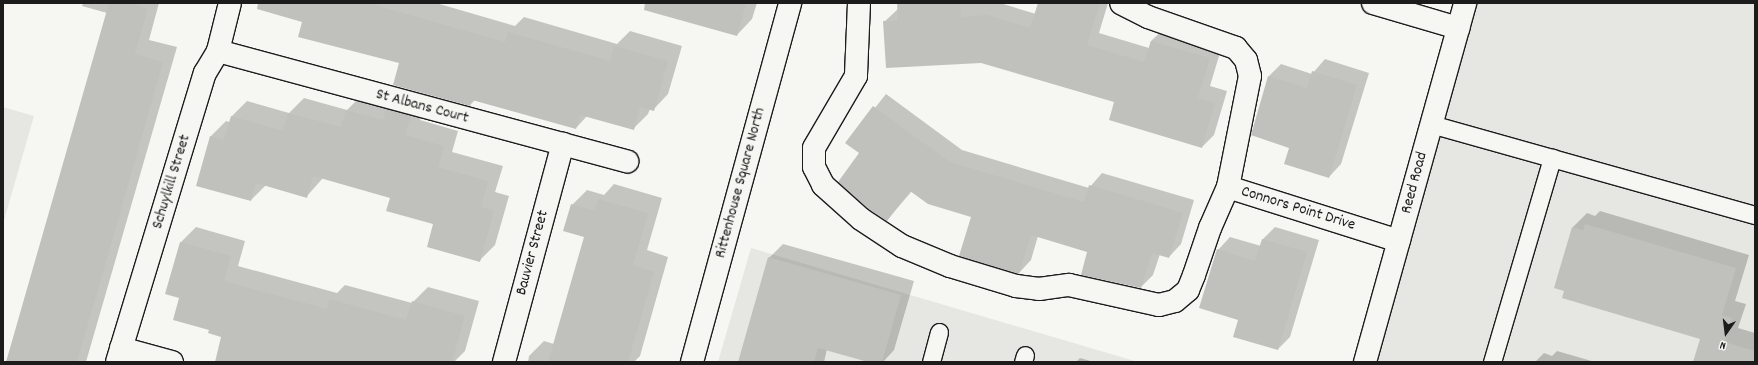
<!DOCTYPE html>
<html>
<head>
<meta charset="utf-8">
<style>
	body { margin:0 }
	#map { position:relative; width:1758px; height:365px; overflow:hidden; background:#f6f6f2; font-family:Dekko,sans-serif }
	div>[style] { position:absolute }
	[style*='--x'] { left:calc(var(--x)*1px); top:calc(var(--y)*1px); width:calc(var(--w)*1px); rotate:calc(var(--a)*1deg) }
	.built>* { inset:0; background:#e6e6e2 }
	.shadow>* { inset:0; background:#0003 }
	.building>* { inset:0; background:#c0c0bd }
	.roads { filter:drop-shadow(1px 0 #1c1c1c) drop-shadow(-1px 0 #1c1c1c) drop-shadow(0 1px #1c1c1c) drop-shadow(0 -1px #1c1c1c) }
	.service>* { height:17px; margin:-8.5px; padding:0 8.5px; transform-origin:8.5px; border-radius:8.5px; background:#f6f6f2 }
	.minor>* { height:22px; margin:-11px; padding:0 11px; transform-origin:11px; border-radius:11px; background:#f6f6f2 }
	.secondary>* { height:22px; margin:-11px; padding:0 11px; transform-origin:11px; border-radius:11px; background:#f6f6f2 }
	span { translate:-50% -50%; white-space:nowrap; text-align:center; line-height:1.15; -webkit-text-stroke:3px #f6f6f2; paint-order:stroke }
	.street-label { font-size:16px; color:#1c1c1c }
	.frame { position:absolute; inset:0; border:4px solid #1c1c1c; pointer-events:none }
	.north { position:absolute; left:1706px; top:313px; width:40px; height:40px; -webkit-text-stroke:3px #f6f6f2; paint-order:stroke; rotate:194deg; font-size:11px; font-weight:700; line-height:16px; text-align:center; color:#1c1c1c }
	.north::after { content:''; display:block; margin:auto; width:14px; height:18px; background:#1c1c1c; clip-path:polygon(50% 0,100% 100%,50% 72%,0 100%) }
</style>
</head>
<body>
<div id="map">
	<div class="built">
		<i style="clip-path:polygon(1467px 3px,1755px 3px,1755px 362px,1365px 362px)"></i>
		<i style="clip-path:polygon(3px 107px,34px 116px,3px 224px)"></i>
		<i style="clip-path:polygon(751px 248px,1138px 362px,718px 362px)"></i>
	</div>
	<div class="shadow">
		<i style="clip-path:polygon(83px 3px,159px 3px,149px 40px,177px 47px,86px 362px,7px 362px,107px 13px,82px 6px)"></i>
		<i style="clip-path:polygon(281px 3px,436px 3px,515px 26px,524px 17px,617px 44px,630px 31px,682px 46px,668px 94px,653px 110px,650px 109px,648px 114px,633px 129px,587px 116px,576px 128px,475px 100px,470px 105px,401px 63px,303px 22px)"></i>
		<i style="clip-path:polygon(663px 3px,757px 3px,752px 19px,737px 35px)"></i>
		<i style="clip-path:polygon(898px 3px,1000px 3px,1036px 14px,1039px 3px,1108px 3px,1099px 33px,1149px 48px,1151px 41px,1164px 29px,1222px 46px,1210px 86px,1227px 91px,1214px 135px,1202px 147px,1115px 102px,884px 22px,898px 9px)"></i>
		<i style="clip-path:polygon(1325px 59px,1369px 73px,1341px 164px,1329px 177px,1290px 147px,1252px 135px,1269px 76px,1281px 64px,1312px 74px)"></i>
		<i style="clip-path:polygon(886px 94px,962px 150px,1089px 188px,1102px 173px,1194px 200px,1181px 244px,1169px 257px,1160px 254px,1153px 275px,1141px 287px,1088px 251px,1038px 236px,1031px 260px,1019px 273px,972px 216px,912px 191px,887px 220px,861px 153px,847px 143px)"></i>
		<i style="clip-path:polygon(362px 95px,425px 101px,420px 120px,458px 131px,452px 152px,503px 166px,495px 192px,509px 196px,495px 245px,479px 261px,434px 223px,391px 197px,323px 178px,307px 196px,266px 185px,251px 200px,197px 185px,211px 136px,226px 121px,230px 122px,232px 116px,247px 101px,289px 113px,304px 98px,347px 110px)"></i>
		<i style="clip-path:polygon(614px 184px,662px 198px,647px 250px,668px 257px,640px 356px,634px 362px,528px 362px,529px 356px,544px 341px,554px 344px,585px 236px,572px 205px,587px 190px,604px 195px)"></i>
		<i style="clip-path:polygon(1600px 211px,1749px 255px,1735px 301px,1746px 304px,1738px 328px,1755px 333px,1755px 362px,1694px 362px,1701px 338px,1556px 287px,1573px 227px,1587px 213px,1595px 216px)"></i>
		<i style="clip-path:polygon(196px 227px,245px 241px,238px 266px,337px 293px,345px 285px,412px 303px,428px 287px,479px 301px,465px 351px,454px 362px,216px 362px,223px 336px,210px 329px,181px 297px,181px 242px)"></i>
		<i style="clip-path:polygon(1275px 227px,1319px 240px,1290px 337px,1278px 349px,1239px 320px,1218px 250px,1230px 237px,1261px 246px,1263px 239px)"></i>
		<i style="clip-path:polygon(783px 244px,914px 281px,894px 350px,883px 362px,872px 362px,827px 349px,824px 362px,739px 362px,769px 258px)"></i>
		<i style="clip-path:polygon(1557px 351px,1595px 362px,1535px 362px,1544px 353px,1552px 356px)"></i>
		<i style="clip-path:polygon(1080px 358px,1094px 362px,1076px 362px)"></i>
	</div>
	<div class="building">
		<i style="clip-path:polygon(109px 3px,127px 3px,148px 8px,135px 54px,163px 62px,112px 241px,77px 362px,6px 362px)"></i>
		<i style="clip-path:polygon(258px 3px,368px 3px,505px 42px,508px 32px,610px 61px,614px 46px,668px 61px,654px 111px,640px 107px,634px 130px,580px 115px,576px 129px,472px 100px,470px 106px,393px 85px,399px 63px,298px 37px,302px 22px,257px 9px)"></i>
		<i style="clip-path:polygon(645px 3px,746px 3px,737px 36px,644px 10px)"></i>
		<i style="clip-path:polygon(897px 3px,960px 3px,961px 17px,987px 15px,1030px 28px,1038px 3px,1100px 3px,1087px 45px,1144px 62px,1151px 41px,1210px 58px,1198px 98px,1215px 103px,1202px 148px,1109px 120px,1114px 102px,981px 63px,886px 68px,883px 21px,898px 21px)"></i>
		<i style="clip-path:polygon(1312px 71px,1357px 85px,1329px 178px,1284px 164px,1289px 148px,1251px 135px,1268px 76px,1307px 88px)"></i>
		<i style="clip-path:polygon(873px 106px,950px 162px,1084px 202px,1089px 185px,1183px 213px,1169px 258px,1152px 253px,1141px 288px,1081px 275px,1087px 252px,1031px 235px,1019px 274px,959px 256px,971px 217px,928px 204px,910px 191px,887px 221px,869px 209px,838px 182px,859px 153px,845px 143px)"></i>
		<i style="clip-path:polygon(386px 109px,411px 116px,405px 135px,444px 146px,438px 167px,488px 181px,481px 207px,494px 211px,480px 262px,427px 247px,433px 224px,386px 211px,390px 198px,313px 176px,307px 198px,256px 183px,251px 201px,196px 186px,210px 136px,224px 140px,231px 116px,283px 131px,288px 113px,341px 127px,346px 110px,383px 120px)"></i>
		<i style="clip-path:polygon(598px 199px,648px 213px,633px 265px,654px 272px,628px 362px,548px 362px,584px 237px,563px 231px,571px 204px,595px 211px)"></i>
		<i style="clip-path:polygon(1585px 224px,1736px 268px,1722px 315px,1732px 318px,1725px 342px,1755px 351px,1755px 362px,1693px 362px,1700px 339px,1562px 298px,1564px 291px,1554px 288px,1572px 227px,1583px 230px)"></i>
		<i style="clip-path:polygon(1262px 239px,1307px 252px,1278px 350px,1233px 337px,1238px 320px,1199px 308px,1217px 249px,1255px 261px)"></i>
		<i style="clip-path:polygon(180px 242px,231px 256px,224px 281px,327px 309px,329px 299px,406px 320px,412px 301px,465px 316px,452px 362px,215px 362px,221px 337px,208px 333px,209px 330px,173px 320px,179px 298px,165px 294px)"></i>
		<i style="clip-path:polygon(768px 257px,901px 295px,882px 362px,868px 362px,818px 348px,814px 362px,738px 362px)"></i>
	</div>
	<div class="roads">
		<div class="service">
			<i style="--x:1431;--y:124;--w:337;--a:15.7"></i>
			<i style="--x:931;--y:362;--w:31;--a:-75"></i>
			<i style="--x:1023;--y:362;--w:7;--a:-74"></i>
			<i style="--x:1492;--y:362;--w:213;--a:-73.6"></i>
		</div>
		<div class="minor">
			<i style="--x:859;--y:3;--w:73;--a:92.4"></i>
			<i style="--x:856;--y:76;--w:83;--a:120.3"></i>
			<i style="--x:814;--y:148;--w:19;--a:90"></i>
			<i style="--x:814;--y:167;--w:20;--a:63"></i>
			<i style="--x:823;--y:185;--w:51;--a:41.8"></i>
			<i style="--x:861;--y:219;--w:49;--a:33.4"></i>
			<i style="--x:902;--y:246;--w:52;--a:22.6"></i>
			<i style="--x:950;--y:266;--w:69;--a:16.9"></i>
			<i style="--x:1016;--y:286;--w:23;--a:7"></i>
			<i style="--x:1039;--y:289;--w:30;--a:-8"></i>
			<i style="--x:1069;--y:285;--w:92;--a:12.5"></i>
			<i style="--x:1159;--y:305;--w:16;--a:-14"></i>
			<i style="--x:1175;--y:301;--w:17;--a:-40"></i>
			<i style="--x:1188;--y:290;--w:16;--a:-68"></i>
			<i style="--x:1194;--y:275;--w:50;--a:-71.2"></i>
			<i style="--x:1210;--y:228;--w:45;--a:-66.3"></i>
			<i style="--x:1228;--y:187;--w:113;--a:-78.8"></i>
			<i style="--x:1250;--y:76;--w:16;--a:-104"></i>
			<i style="--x:1246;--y:60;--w:16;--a:-130"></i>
			<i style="--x:1236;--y:48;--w:93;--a:-160.6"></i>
			<i style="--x:1148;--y:17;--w:30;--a:-153"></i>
			<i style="--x:1373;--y:3;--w:89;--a:16.4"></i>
			<i style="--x:218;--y:51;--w:424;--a:15.1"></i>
			<i style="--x:1228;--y:187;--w:179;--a:17.5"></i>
			<i style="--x:121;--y:348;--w:53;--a:15.4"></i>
			<i style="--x:117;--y:362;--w:302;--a:-73.1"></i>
			<i style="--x:205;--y:73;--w:26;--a:-59"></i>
			<i style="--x:218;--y:51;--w:49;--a:-76"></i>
			<i style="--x:504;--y:362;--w:226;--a:-74.9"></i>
			<i style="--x:692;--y:362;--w:372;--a:-74.7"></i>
		</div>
		<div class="secondary">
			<i style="--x:1365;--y:362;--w:373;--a:-74.4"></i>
		</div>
	</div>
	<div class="street-label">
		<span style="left:422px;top:107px;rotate:15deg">St Albans Court</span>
		<span style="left:172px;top:182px;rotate:-73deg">Schuylkill Street</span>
		<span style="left:741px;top:183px;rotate:-75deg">Rittenhouse Square North</span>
		<span style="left:1415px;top:183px;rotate:-75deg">Reed Road</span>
		<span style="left:1298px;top:209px;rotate:17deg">Connors Point Drive</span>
		<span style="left:533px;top:253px;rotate:-75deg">Bauvier Street</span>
	</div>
	<div class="frame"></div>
	<div class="north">N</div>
</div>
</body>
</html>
